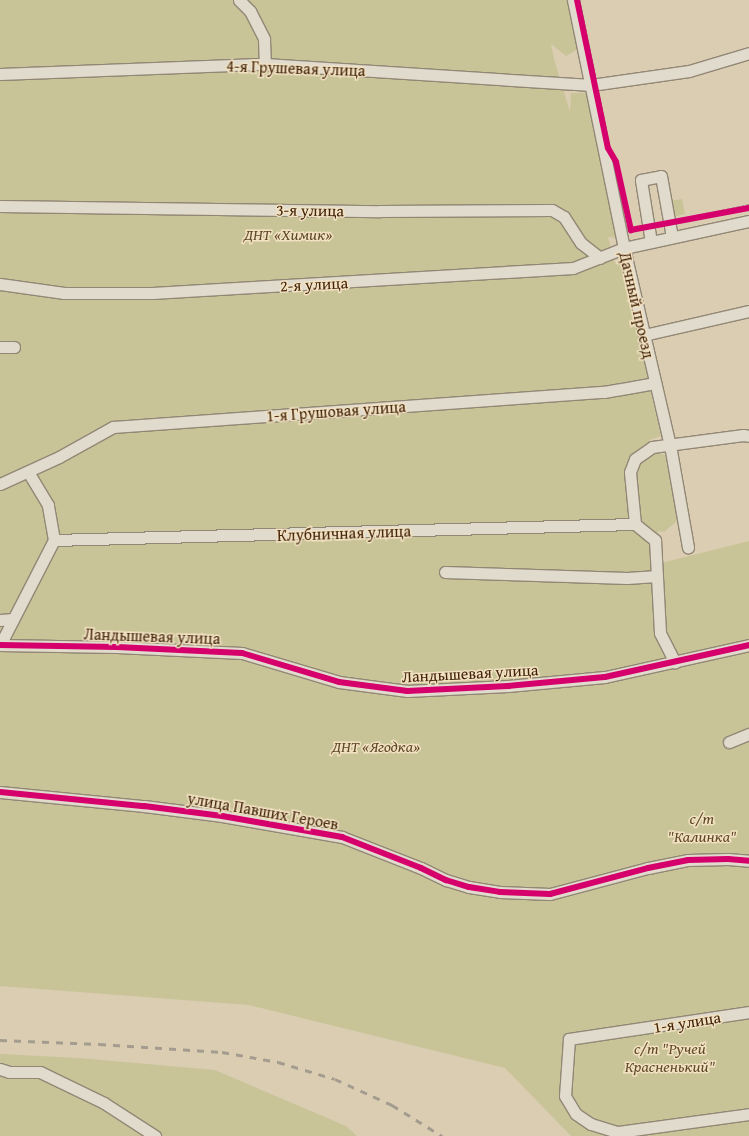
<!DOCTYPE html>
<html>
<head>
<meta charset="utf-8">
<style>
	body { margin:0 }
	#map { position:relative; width:749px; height:1136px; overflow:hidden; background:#dacdb2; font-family:"Gentium Book Plus",serif }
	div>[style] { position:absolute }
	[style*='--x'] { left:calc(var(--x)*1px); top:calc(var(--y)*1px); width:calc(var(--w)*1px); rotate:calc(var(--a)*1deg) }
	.green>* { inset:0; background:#c9c398 }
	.path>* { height:2px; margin-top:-1px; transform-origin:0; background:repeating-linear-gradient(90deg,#a49c8f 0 3px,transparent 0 5px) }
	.roads { filter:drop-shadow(1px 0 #928775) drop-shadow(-1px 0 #928775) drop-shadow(0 1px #928775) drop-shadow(0 -1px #928775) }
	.minor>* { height:11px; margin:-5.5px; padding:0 5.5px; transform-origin:5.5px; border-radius:5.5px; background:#e1dbcd }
	.rail>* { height:3px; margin-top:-1.5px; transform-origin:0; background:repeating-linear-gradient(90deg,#a49c8f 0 7px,transparent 0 14px) }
	.cycleway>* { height:6px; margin:-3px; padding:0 3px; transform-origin:3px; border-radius:3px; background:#d6006c }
	span { translate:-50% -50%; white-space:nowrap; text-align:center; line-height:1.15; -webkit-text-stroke:3px #f2e2c2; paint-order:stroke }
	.street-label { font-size:16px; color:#412209 }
	.park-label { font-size:16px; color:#604827; font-style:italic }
</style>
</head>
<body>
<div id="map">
	<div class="green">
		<i style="clip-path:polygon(0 0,571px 0,581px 47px,566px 56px,551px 44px,554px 59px,570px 112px,571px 93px,586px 93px,622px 233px,620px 238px,608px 237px,615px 263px,626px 264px,650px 376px,646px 379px,640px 391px,650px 390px,661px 436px,649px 440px,651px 456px,658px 453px,665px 455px,678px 520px,664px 532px,658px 531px,661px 563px,749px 541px,749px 1136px,571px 1136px,505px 1068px,249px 1005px,0 986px)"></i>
		<i style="clip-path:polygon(682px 199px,685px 214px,672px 217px,669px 201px)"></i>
		<i style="clip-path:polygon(0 1054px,79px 1058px,215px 1070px,346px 1126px,357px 1136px,0 1136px)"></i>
	</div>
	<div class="path">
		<i style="--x:678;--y:220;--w:73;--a:-11.9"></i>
	</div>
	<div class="roads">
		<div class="minor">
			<i style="--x:239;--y:0;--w:16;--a:45"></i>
			<i style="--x:250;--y:11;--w:31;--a:63"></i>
			<i style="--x:264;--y:39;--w:25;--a:88"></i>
			<i style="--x:573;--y:0;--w:253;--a:78.4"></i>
			<i style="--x:624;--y:248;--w:202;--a:76.9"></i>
			<i style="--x:670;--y:445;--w:104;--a:80"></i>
			<i style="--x:0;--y:74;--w:265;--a:-2.2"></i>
			<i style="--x:265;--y:64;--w:327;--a:3.7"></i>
			<i style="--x:591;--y:85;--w:99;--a:-8.1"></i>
			<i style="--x:689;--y:71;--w:63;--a:-16.7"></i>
			<i style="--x:0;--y:206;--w:380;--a:0.8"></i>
			<i style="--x:380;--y:211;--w:172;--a:-0.3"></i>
			<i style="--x:552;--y:210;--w:14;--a:30"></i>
			<i style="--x:564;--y:217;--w:31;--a:57"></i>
			<i style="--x:581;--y:243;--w:24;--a:38"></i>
			<i style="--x:651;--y:242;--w:63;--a:-99.2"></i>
			<i style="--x:641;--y:180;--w:20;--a:-11"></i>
			<i style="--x:661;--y:176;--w:62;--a:79.8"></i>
			<i style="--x:0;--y:284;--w:65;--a:8"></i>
			<i style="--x:64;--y:293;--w:88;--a:0"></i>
			<i style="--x:152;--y:293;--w:422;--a:-3.4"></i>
			<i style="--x:573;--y:268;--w:55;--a:-21.4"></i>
			<i style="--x:624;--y:248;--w:128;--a:-12.2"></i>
			<i style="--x:644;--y:335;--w:108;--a:-12.9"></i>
			<i style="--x:0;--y:347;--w:14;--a:0"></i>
			<i style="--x:0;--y:484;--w:65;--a:-24.6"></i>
			<i style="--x:59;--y:457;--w:62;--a:-29.1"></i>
			<i style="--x:113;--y:427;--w:492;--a:-4.1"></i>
			<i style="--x:604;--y:392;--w:52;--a:-10"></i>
			<i style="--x:635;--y:524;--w:52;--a:-95.5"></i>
			<i style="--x:630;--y:472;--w:14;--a:-69"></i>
			<i style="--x:635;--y:459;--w:21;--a:-35"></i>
			<i style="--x:652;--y:447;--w:92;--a:-7.5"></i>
			<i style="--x:743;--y:435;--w:6;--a:9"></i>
			<i style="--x:635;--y:524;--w:26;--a:39"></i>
			<i style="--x:655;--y:540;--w:93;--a:86.9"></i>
			<i style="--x:660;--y:633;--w:33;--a:63"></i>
			<i style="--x:54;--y:540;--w:581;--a:-1.58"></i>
			<i style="--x:445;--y:572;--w:182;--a:1.9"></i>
			<i style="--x:627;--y:578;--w:30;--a:-4"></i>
			<i style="--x:0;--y:620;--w:13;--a:-4"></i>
			<i style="--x:0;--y:645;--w:117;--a:1"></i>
			<i style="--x:117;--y:647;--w:125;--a:2.7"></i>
			<i style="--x:242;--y:653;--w:101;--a:16.6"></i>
			<i style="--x:339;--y:682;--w:69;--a:7.5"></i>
			<i style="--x:407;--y:691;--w:101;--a:-2.8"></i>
			<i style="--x:508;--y:686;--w:97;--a:-5.3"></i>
			<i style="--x:605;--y:677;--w:148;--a:-12.5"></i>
			<i style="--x:0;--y:645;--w:118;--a:-62.8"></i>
			<i style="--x:54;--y:540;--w:36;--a:-100"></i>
			<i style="--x:48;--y:505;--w:39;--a:-121"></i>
			<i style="--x:729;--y:742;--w:22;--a:-22"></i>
			<i style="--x:0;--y:792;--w:145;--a:5.6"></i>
			<i style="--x:144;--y:806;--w:79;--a:7.3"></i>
			<i style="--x:222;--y:816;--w:122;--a:9.9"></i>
			<i style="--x:342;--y:837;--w:85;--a:21.4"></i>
			<i style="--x:421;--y:868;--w:28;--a:26"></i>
			<i style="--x:446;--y:880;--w:24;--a:17"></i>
			<i style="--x:469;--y:887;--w:31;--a:9"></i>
			<i style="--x:500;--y:892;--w:50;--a:2.3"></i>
			<i style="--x:550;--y:894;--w:101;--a:-14.9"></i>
			<i style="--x:648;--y:868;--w:41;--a:-11.3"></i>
			<i style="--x:688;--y:860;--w:40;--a:-1.4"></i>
			<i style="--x:728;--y:859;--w:21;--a:5"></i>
			<i style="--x:749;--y:1012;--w:182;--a:171.5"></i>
			<i style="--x:569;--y:1039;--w:57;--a:94"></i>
			<i style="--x:565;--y:1096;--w:21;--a:59"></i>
			<i style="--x:576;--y:1114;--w:18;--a:34"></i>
			<i style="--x:591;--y:1124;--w:28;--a:17"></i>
			<i style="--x:618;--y:1132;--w:132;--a:-7.8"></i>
			<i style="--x:0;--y:1069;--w:9;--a:18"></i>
			<i style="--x:9;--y:1072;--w:31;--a:0"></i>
			<i style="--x:40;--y:1072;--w:71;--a:25.8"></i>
			<i style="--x:104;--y:1103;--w:61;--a:32.9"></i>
		</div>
	</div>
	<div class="rail">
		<i style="--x:0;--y:1040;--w:99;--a:2.3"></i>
		<i style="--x:99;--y:1044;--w:123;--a:3.7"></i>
		<i style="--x:222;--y:1052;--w:57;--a:10.1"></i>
		<i style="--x:278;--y:1062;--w:59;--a:16.6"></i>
		<i style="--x:335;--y:1079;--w:63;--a:24.5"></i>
		<i style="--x:392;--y:1105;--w:59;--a:31.8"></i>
	</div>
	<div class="cycleway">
		<i style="--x:577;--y:0;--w:151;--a:78.2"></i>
		<i style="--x:608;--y:148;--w:16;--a:60"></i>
		<i style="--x:616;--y:162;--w:70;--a:77.6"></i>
		<i style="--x:631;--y:230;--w:120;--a:-10.6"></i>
		<i style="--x:0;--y:645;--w:117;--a:1"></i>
		<i style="--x:117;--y:647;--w:125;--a:2.7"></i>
		<i style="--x:242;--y:653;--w:101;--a:16.6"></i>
		<i style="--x:339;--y:682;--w:69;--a:7.5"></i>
		<i style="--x:407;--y:691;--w:101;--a:-2.8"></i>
		<i style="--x:508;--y:686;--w:97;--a:-5.3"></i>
		<i style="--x:605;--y:677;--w:148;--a:-12.5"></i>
		<i style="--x:0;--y:792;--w:145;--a:5.6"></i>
		<i style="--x:144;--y:806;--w:79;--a:7.3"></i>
		<i style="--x:222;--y:816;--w:122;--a:9.9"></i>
		<i style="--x:342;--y:837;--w:85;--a:21.4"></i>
		<i style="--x:421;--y:868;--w:28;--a:26"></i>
		<i style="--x:446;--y:880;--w:24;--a:17"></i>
		<i style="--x:469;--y:887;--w:31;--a:9"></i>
		<i style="--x:500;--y:892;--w:50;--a:2.3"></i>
		<i style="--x:550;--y:894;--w:101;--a:-14.9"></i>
		<i style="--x:648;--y:868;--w:41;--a:-11.3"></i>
		<i style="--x:688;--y:860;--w:40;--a:-1.4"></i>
		<i style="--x:728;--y:859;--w:21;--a:5"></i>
	</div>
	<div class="street-label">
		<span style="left:296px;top:68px;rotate:2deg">4-я Грушевая улица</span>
		<span style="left:310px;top:210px;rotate:1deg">3-я улица</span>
		<span style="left:314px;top:284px;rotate:-3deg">2-я улица</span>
		<span style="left:637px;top:305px;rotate:77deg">Дачный проезд</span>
		<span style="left:336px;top:411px;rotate:-4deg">1-я Грушовая улица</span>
		<span style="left:344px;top:533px;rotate:-2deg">Клубничная улица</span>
		<span style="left:152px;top:636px;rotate:2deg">Ландышевая улица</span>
		<span style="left:470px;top:673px;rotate:-3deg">Ландышевая улица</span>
		<span style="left:263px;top:811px;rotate:10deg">улица Павших Героев</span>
		<span style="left:687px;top:1022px;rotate:-9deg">1-я улица</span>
	</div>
	<div class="park-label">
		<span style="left:288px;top:234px">ДНТ «Химик»</span>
		<span style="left:376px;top:746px">ДНТ «Ягодка»</span>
		<span style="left:702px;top:827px">с/т<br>"Калинка"</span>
		<span style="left:670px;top:1057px">с/т "Ручей<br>Красненький"</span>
	</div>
</div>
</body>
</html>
